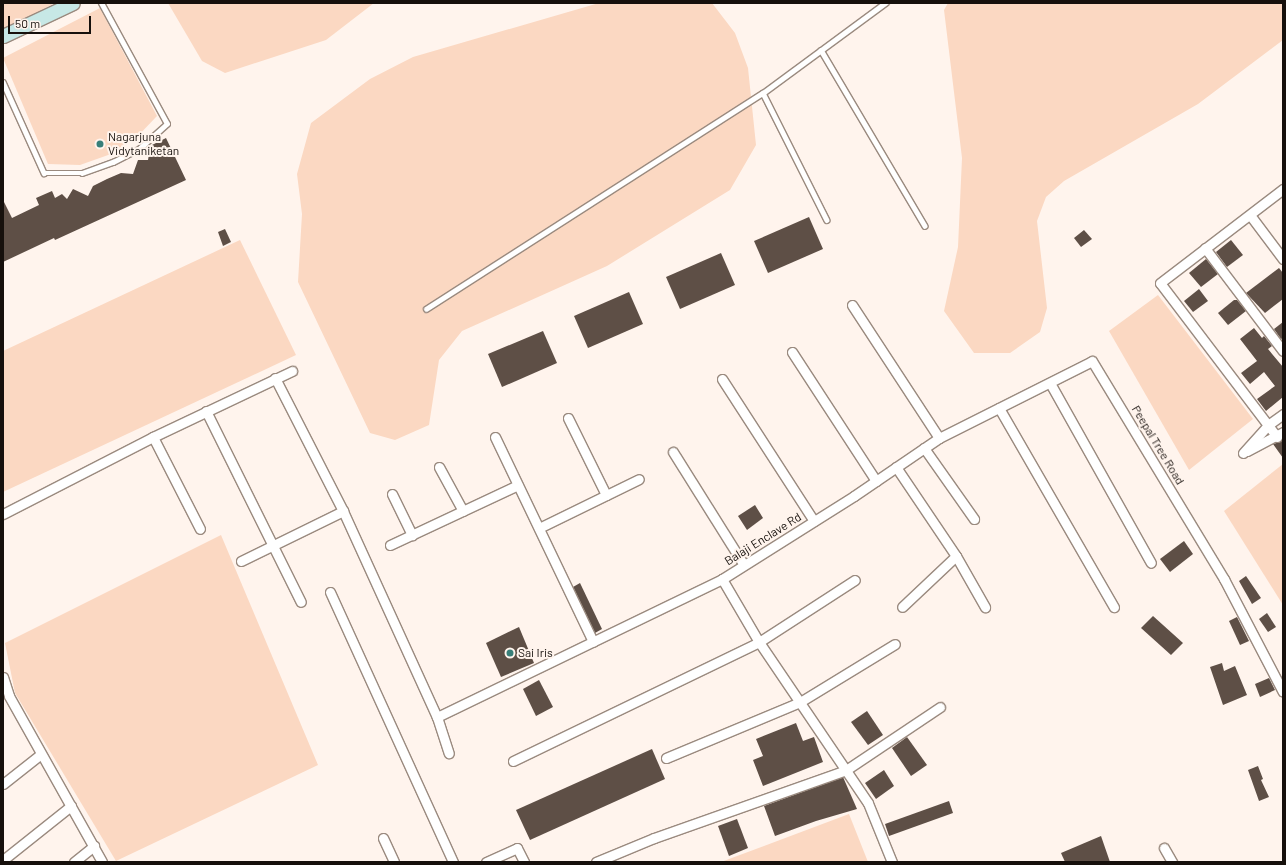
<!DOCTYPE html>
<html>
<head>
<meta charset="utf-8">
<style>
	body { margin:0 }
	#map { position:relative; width:1286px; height:865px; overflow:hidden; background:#fff4ed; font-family:Barlow,sans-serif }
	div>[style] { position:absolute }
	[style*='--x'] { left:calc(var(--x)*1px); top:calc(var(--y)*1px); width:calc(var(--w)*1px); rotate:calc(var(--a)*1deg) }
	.green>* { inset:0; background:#fbd8c2 }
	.building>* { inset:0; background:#5e4f46 }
	.roads { filter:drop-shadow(1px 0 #9a8a7f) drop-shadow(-1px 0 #9a8a7f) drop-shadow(0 1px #9a8a7f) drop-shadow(0 -1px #9a8a7f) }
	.lane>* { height:4.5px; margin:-2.25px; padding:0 2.25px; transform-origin:2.25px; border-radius:2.25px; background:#fff }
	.street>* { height:9px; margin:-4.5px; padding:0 4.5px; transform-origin:4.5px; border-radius:4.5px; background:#fff }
	.secondary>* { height:13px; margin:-6.5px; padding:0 6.5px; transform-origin:6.5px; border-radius:6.5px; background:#c7e8e6 }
	.dots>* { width:11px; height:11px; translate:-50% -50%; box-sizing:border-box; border:2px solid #fff4ed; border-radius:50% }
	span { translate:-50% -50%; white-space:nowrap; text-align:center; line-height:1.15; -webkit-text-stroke:4px #fff4ed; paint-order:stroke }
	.poi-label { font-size:12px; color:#16100c }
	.left { translate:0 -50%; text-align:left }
	.street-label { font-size:12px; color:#16100c }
	.frame { position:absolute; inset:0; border:4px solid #16100c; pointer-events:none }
	.scale { position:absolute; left:8px; top:16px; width:83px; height:18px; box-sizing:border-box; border:2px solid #16100c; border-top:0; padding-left:5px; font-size:12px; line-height:14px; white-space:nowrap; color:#16100c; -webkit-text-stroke:3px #fff4ed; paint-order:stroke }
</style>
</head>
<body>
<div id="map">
	<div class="green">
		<i style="clip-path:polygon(3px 3px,55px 3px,3px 30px)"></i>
		<i style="clip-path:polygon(168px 3px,374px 3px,326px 40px,225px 73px,202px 61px)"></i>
		<i style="clip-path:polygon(599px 3px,712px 3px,735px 33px,748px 68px,756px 145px,730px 190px,607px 266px,462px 331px,439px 360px,429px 425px,395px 440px,370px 433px,298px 282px,302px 214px,297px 174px,311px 123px,370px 79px,413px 57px)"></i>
		<i style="clip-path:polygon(948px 3px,1283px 3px,1283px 40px,1198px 104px,1064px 181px,1046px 197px,1037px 221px,1047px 308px,1040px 332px,1010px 353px,974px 353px,944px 311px,958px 247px,962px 158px,944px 10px)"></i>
		<i style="clip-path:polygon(100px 8px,157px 116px,135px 139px,111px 154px,80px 165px,48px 164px,3px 58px)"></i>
		<i style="clip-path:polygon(240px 240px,296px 355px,3px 492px,3px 351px)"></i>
		<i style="clip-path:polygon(1158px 295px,1253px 419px,1189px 470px,1109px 331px)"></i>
		<i style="clip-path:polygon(1283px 464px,1283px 605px,1224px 511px)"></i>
		<i style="clip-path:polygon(221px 535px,318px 765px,116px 861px,15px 693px,5px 643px)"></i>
		<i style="clip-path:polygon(849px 814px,868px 862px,721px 862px)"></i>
	</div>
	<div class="building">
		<i style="clip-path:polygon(166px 138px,186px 180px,55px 240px,54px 238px,3px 262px,3px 200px,12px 218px,39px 205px,36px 198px,52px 191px,55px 198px,62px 194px,67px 199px,73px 189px,88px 196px,93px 186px,107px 179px,121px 173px,133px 174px,138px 160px,148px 160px,149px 154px,156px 151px,152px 145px)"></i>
		<i style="clip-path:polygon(809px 217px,823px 249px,768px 273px,754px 241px)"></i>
		<i style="clip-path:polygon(225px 229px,231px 242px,223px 246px,218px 232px)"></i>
		<i style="clip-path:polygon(1084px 230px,1092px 239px,1081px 247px,1074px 238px)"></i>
		<i style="clip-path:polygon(1231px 240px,1243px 255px,1227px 267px,1216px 252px)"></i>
		<i style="clip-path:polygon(721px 253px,735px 285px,680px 309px,666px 277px)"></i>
		<i style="clip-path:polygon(1206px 259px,1218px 274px,1201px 287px,1189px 273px)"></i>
		<i style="clip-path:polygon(1279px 268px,1283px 273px,1283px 299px,1265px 313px,1246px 293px)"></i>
		<i style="clip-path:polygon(1199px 289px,1208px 301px,1193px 312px,1184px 301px)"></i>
		<i style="clip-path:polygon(629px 292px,643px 324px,588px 348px,574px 316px)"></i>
		<i style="clip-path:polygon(1234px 300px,1237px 300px,1246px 311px,1228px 325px,1218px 313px)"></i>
		<i style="clip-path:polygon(1283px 322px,1283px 338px,1281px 339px,1274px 329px)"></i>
		<i style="clip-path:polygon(1254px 328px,1262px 338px,1264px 336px,1272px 346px,1268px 349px,1283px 367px,1283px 397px,1266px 411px,1257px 399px,1275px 386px,1264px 372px,1250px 384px,1241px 373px,1257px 361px,1240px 339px)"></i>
		<i style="clip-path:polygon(543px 331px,557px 363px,502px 387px,488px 354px)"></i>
		<i style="clip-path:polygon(1283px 439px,1283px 458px,1273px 444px,1280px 442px)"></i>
		<i style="clip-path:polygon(755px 505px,763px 518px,747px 530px,738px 516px)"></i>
		<i style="clip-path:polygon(1184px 541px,1193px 554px,1170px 572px,1160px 559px)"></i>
		<i style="clip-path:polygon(1246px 576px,1261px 598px,1252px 604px,1239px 581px)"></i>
		<i style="clip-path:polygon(580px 583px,602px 629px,595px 633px,573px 587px)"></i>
		<i style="clip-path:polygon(1267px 613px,1276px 627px,1268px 632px,1259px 619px)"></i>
		<i style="clip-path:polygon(1153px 616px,1183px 643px,1171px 655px,1141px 628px)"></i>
		<i style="clip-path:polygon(1237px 617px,1249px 641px,1240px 645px,1229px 621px)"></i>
		<i style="clip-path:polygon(519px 627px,534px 663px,501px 677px,486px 643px)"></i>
		<i style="clip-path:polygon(1222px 663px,1224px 671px,1235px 666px,1247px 695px,1223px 705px,1210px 667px)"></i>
		<i style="clip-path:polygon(1269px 678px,1275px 690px,1260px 697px,1255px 684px)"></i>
		<i style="clip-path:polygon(539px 680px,553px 707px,536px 716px,523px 689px)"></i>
		<i style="clip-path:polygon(867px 711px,883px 735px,868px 745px,851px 722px)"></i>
		<i style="clip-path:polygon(796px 723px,803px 741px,814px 737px,823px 762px,763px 786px,753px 760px,763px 756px,756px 739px)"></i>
		<i style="clip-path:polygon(907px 737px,927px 765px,911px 776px,892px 748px)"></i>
		<i style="clip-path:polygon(652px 749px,665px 779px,530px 840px,516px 810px)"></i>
		<i style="clip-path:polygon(1258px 766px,1263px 779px,1261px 780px,1269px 797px,1259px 801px,1248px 770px)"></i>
		<i style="clip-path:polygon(884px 770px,894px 786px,876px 799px,865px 783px)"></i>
		<i style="clip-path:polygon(843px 777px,857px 809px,816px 821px,775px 836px,764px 806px)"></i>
		<i style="clip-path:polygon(949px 801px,953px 813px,889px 836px,885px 824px)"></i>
		<i style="clip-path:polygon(737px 819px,748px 848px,729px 856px,718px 826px)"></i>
		<i style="clip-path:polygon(1101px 836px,1110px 862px,1065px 862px,1061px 853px)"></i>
	</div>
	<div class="roads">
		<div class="lane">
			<i style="--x:821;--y:50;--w:204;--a:59.4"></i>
			<i style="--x:3;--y:82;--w:100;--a:65.7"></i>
			<i style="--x:44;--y:173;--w:38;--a:0"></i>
			<i style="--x:82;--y:173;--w:33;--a:-20"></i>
			<i style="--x:113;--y:162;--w:30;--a:-27"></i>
			<i style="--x:140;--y:148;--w:36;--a:-42"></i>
			<i style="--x:167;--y:124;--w:138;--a:-118.6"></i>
			<i style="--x:763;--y:93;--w:142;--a:63.3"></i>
			<i style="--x:426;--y:309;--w:400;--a:-32.7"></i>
			<i style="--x:763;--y:93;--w:152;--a:-36.4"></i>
		</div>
		<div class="street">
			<i style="--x:1250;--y:215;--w:55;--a:53.1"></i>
			<i style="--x:1205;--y:248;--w:129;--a:52.9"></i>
			<i style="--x:852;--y:305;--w:159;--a:56.8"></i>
			<i style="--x:939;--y:438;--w:103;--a:145.7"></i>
			<i style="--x:854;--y:496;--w:156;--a:147.8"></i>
			<i style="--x:722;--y:579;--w:73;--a:59.6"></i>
			<i style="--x:759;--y:642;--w:194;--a:55.9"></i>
			<i style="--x:868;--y:803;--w:64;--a:67.9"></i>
			<i style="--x:792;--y:352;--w:154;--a:56.9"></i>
			<i style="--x:275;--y:378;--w:149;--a:62.9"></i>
			<i style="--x:722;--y:379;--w:169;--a:57.1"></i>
			<i style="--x:1050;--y:383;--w:206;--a:60.7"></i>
			<i style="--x:999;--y:408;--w:230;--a:60"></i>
			<i style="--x:206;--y:411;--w:213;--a:63.6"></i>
			<i style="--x:568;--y:418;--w:86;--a:63.7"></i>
			<i style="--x:153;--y:437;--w:103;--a:62.9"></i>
			<i style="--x:495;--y:437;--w:227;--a:64.4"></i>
			<i style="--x:1277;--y:437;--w:193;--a:-127.2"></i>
			<i style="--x:1160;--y:283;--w:155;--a:-37.4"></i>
			<i style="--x:939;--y:438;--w:171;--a:-26.7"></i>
			<i style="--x:1092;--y:361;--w:255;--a:58.8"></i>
			<i style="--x:1224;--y:579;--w:127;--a:62.4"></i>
			<i style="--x:924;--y:448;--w:87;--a:54.8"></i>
			<i style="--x:1247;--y:451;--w:41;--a:-27.8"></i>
			<i style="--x:673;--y:452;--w:133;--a:57.9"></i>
			<i style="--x:1243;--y:453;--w:38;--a:-48"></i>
			<i style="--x:1268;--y:425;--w:19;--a:-36"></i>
			<i style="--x:439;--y:467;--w:50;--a:61.4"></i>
			<i style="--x:896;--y:467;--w:107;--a:56"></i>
			<i style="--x:956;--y:556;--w:74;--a:136.6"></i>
			<i style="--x:392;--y:494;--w:46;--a:64"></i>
			<i style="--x:3;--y:514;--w:169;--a:-27.2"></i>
			<i style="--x:153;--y:437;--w:154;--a:-25.4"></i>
			<i style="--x:539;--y:528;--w:111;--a:-26.1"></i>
			<i style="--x:390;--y:545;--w:141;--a:-25.1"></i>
			<i style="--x:956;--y:556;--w:59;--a:60.4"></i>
			<i style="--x:241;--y:561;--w:114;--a:-26.1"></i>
			<i style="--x:343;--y:511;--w:226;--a:65.5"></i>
			<i style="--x:437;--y:717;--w:38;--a:72"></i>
			<i style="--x:330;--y:592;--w:297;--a:65.5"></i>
			<i style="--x:3;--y:677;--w:20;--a:72"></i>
			<i style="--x:9;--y:696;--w:190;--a:60.7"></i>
			<i style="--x:437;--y:717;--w:317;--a:-25.8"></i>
			<i style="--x:666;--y:758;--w:145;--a:-22.7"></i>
			<i style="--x:800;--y:702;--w:111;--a:-31.4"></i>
			<i style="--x:513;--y:761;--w:273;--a:-25.8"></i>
			<i style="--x:759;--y:642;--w:114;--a:-32.9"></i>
			<i style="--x:3;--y:784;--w:48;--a:-38.3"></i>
			<i style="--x:383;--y:838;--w:26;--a:65"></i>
			<i style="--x:1164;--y:848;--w:16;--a:60"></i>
			<i style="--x:3;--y:860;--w:87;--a:-38.5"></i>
			<i style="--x:74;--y:862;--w:26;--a:-39"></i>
			<i style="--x:486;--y:862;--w:34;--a:-24"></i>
			<i style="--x:517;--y:848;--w:16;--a:63"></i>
			<i style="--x:596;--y:862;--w:63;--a:-22.5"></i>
			<i style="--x:654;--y:838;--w:204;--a:-19.5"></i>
			<i style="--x:846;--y:770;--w:113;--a:-33.8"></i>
		</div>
		<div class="secondary">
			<i style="--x:3;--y:36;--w:77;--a:-25.2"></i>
		</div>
	</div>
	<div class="dots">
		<i style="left:100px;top:144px;background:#387f79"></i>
		<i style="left:510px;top:653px;background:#387f79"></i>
	</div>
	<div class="poi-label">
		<span class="left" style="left:108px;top:144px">Nagarjuna<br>Vidytaniketan</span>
		<span class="left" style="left:518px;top:653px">Sai Iris</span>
	</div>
	<div class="street-label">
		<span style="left:1158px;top:445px;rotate:59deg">Peepal Tree Road</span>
		<span style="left:763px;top:539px;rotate:-32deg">Balaji Enclave Rd</span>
	</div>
	<div class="frame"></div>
	<div class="scale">50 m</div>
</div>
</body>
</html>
